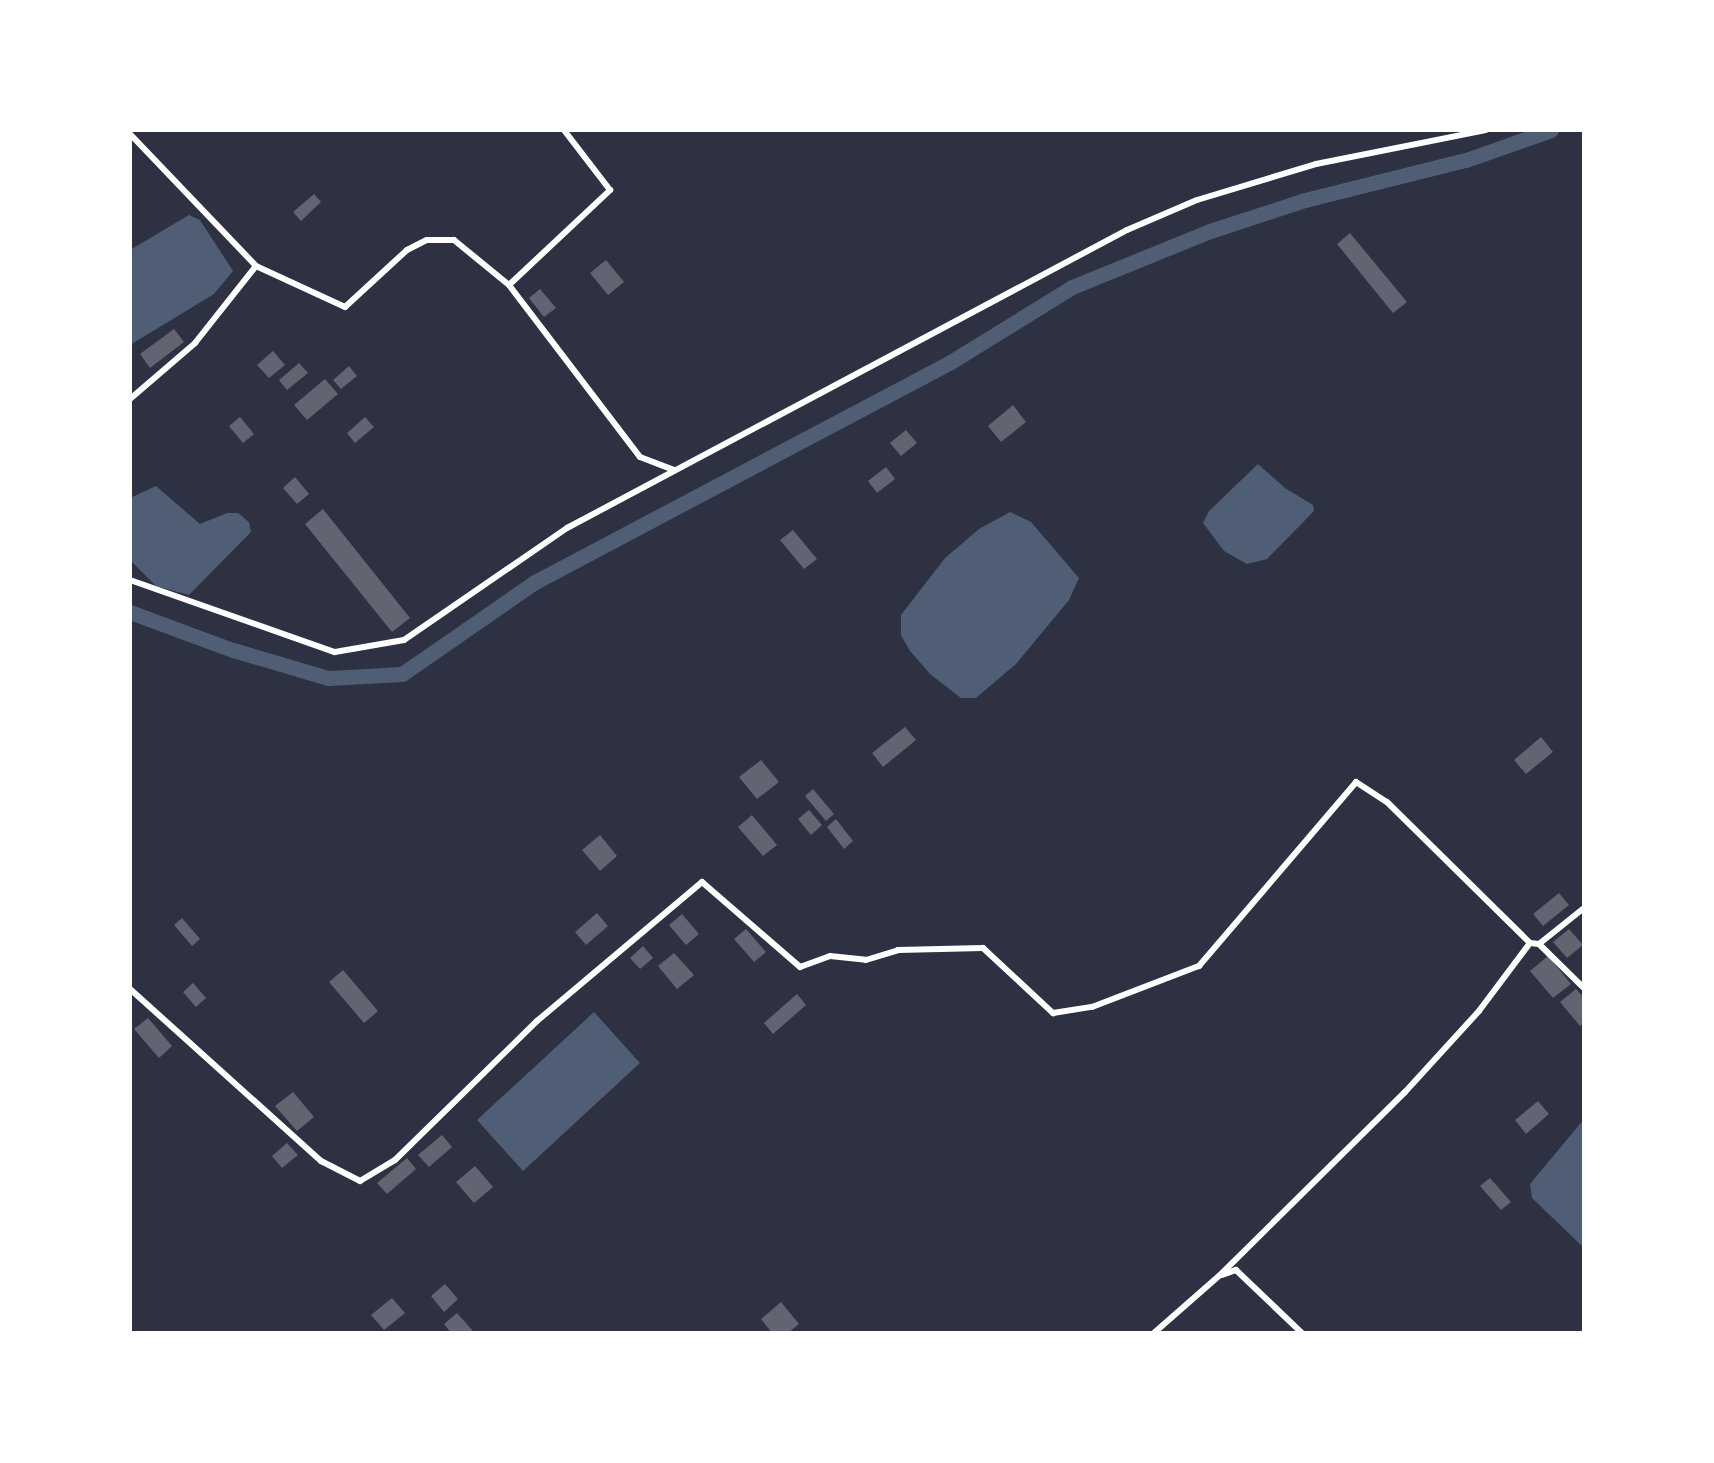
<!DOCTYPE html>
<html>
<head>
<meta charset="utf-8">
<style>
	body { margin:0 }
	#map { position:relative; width:1714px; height:1463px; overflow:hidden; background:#2d3142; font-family:Barlow,sans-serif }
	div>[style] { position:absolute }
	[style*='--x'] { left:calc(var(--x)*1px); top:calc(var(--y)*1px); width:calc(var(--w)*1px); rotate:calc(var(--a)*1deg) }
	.water>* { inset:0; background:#4f5d75 }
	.canal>* { height:15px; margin:-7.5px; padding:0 7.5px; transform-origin:7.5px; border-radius:7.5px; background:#4f5d75 }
	.building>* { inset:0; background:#626471 }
	.minor>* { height:6px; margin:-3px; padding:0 3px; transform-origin:3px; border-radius:3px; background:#fff }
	span { translate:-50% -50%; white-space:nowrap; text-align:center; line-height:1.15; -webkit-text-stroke:8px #fff; paint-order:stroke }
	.frame { position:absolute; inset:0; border:132px solid #fff; pointer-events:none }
</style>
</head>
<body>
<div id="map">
	<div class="water">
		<i style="clip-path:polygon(189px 215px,200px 220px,233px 271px,214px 294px,130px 345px,130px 250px)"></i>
		<i style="clip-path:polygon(1258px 464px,1285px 488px,1313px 505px,1314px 511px,1267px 559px,1247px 564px,1224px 551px,1203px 523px,1209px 511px)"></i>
		<i style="clip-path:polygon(156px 486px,200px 524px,227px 513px,238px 513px,249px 522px,251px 532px,189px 595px,156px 586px,130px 560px,130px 498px)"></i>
		<i style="clip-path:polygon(1010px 512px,1031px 522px,1079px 578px,1069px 600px,1016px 664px,976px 698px,961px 698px,930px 674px,910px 651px,901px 635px,901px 615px,945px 558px,979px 529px)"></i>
		<i style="clip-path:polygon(594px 1012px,640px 1063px,523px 1171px,477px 1120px)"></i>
		<i style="clip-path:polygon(1584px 1119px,1584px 1248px,1532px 1198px,1530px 1184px)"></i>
	</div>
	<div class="canal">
		<i style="--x:130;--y:612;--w:110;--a:20.3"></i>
		<i style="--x:233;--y:650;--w:99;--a:16.4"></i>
		<i style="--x:328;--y:678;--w:74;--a:-3.1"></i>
		<i style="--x:402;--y:674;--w:162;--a:-34.7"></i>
		<i style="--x:535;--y:582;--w:468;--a:-27.9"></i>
		<i style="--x:949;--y:363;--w:145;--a:-31.7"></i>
		<i style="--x:1072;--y:287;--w:149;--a:-22.1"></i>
		<i style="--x:1210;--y:231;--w:100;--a:-18.1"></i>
		<i style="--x:1305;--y:200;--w:166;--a:-14"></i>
		<i style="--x:1466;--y:160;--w:90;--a:-19.4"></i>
	</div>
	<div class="building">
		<i style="clip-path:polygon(314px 194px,321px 202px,301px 221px,293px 212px)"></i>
		<i style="clip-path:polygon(1350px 233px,1407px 302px,1393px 313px,1337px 244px)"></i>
		<i style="clip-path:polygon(606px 260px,624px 282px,608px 295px,590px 273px)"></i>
		<i style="clip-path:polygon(540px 289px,556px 308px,544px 317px,529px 298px)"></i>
		<i style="clip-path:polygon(174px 329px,184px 342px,150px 368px,140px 354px)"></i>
		<i style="clip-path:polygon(273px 351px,285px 365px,269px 378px,257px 365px)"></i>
		<i style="clip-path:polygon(299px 363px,308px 373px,287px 390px,279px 380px)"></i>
		<i style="clip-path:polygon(349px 366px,357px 376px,341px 389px,333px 380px)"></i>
		<i style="clip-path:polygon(325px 379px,338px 394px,307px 420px,294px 405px)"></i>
		<i style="clip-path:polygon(1013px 405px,1026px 422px,1001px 442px,988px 426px)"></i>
		<i style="clip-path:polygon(240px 417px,254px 434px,243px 443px,229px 426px)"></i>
		<i style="clip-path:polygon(365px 417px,374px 427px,355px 443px,347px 433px)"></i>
		<i style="clip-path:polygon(906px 430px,917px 443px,901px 456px,890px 443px)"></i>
		<i style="clip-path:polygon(886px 467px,895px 479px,877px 493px,868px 481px)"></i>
		<i style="clip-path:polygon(295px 477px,309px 494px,297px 504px,283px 488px)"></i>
		<i style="clip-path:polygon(323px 509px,410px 618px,392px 632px,305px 524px)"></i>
		<i style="clip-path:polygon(793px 530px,817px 559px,804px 569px,780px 540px)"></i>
		<i style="clip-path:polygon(905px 727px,916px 740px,883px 767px,872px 753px)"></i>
		<i style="clip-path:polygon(1541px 737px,1553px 752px,1526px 774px,1514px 760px)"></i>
		<i style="clip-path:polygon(761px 760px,779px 782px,757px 799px,739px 777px)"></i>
		<i style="clip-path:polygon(813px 789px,834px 814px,826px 821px,805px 796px)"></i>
		<i style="clip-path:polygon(809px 810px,822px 825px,811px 835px,798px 819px)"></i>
		<i style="clip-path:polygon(752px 815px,777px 845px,763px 856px,738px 827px)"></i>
		<i style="clip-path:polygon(836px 819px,853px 841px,844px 849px,827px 827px)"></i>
		<i style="clip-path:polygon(600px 835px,617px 856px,600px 871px,582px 850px)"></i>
		<i style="clip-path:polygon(1559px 893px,1569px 905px,1543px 926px,1533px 914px)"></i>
		<i style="clip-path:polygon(597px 913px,608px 926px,586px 945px,575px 932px)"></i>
		<i style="clip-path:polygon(682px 914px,699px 934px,686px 945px,669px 925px)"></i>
		<i style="clip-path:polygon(182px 918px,200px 939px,192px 946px,174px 925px)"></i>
		<i style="clip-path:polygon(746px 929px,766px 952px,754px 962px,734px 939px)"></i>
		<i style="clip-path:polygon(1569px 929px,1583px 945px,1567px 958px,1553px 942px)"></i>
		<i style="clip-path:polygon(643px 946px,653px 958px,640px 969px,630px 958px)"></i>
		<i style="clip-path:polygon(674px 953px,694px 975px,677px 989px,658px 966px)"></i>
		<i style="clip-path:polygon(1548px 956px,1571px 984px,1553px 998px,1530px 971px)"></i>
		<i style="clip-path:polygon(343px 970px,378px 1011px,364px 1023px,329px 982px)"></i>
		<i style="clip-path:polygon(193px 983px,206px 998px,196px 1007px,183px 992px)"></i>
		<i style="clip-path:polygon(1576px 989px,1584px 998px,1584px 1022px,1580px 1026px,1560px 1002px)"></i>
		<i style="clip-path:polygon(797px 994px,806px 1005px,773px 1034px,764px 1023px)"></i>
		<i style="clip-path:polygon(148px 1018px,172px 1046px,159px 1058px,134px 1029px)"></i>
		<i style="clip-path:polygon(293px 1092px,314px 1117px,297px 1131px,275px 1106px)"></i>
		<i style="clip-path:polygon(1538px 1101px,1549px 1114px,1526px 1134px,1515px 1120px)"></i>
		<i style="clip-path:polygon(442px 1135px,452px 1147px,429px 1167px,418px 1155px)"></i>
		<i style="clip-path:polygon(287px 1143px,298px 1155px,282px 1168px,272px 1156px)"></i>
		<i style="clip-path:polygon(407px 1158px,416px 1169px,387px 1194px,377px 1183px)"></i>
		<i style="clip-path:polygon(475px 1166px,493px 1187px,474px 1203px,456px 1182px)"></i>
		<i style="clip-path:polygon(1490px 1178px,1511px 1202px,1501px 1210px,1480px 1186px)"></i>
		<i style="clip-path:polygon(445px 1284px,458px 1299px,444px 1312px,431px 1296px)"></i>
		<i style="clip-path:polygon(392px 1298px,405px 1313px,384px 1330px,371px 1315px)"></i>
		<i style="clip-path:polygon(781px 1302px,799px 1324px,788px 1333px,772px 1333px,761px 1319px)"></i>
		<i style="clip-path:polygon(457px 1313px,473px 1331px,471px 1333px,451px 1333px,444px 1324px)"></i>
	</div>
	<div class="minor">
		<i style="--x:130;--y:134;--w:182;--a:46.3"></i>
		<i style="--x:509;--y:285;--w:139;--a:-43.2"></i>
		<i style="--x:610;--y:190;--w:76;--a:-127.5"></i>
		<i style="--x:130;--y:399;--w:86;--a:-40.7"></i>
		<i style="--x:195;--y:343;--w:98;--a:-51.6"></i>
		<i style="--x:256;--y:266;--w:98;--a:24.7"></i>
		<i style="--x:345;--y:307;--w:84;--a:-42.6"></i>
		<i style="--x:407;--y:250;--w:22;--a:-27"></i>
		<i style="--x:427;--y:240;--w:27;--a:0"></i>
		<i style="--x:454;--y:240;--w:71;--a:39.3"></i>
		<i style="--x:509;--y:285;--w:216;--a:52.7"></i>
		<i style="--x:640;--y:457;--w:36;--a:21"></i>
		<i style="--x:130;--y:580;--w:217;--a:19.4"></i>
		<i style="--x:335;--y:652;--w:70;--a:-9.9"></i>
		<i style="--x:404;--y:640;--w:198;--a:-34.5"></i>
		<i style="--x:567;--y:528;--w:634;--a:-28.02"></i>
		<i style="--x:1127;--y:230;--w:76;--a:-23.2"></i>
		<i style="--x:1197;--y:200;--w:124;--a:-16.8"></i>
		<i style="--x:1316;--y:164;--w:173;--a:-11.3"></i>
		<i style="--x:1530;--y:943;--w:9;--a:6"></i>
		<i style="--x:1539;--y:944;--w:63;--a:44.4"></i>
		<i style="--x:1539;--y:944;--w:58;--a:-38.7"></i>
		<i style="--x:130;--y:989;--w:257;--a:42"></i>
		<i style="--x:321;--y:1161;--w:44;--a:27.1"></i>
		<i style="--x:360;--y:1181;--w:41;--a:-31"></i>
		<i style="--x:395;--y:1160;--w:199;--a:-44.4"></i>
		<i style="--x:537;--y:1021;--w:216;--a:-40.1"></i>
		<i style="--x:702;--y:882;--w:130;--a:40.9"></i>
		<i style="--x:800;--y:967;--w:32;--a:-20"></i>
		<i style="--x:830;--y:956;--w:36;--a:6"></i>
		<i style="--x:866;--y:960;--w:34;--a:-17"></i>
		<i style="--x:898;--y:950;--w:85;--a:-1.3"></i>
		<i style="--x:983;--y:948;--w:96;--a:42.9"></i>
		<i style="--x:1053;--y:1013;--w:39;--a:-9"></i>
		<i style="--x:1092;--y:1007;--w:115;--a:-21"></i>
		<i style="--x:1199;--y:966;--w:242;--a:-49.5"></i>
		<i style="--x:1356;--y:782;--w:37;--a:33"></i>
		<i style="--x:1387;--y:802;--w:201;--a:44.6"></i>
		<i style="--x:1530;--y:943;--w:85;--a:126.9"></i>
		<i style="--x:1479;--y:1011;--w:110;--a:132.4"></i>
		<i style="--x:1405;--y:1092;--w:260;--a:135.3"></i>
		<i style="--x:1220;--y:1275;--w:88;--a:138.7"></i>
		<i style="--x:1222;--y:1275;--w:15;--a:-20"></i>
		<i style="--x:1236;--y:1270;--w:91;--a:43.7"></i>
	</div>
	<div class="frame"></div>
</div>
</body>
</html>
